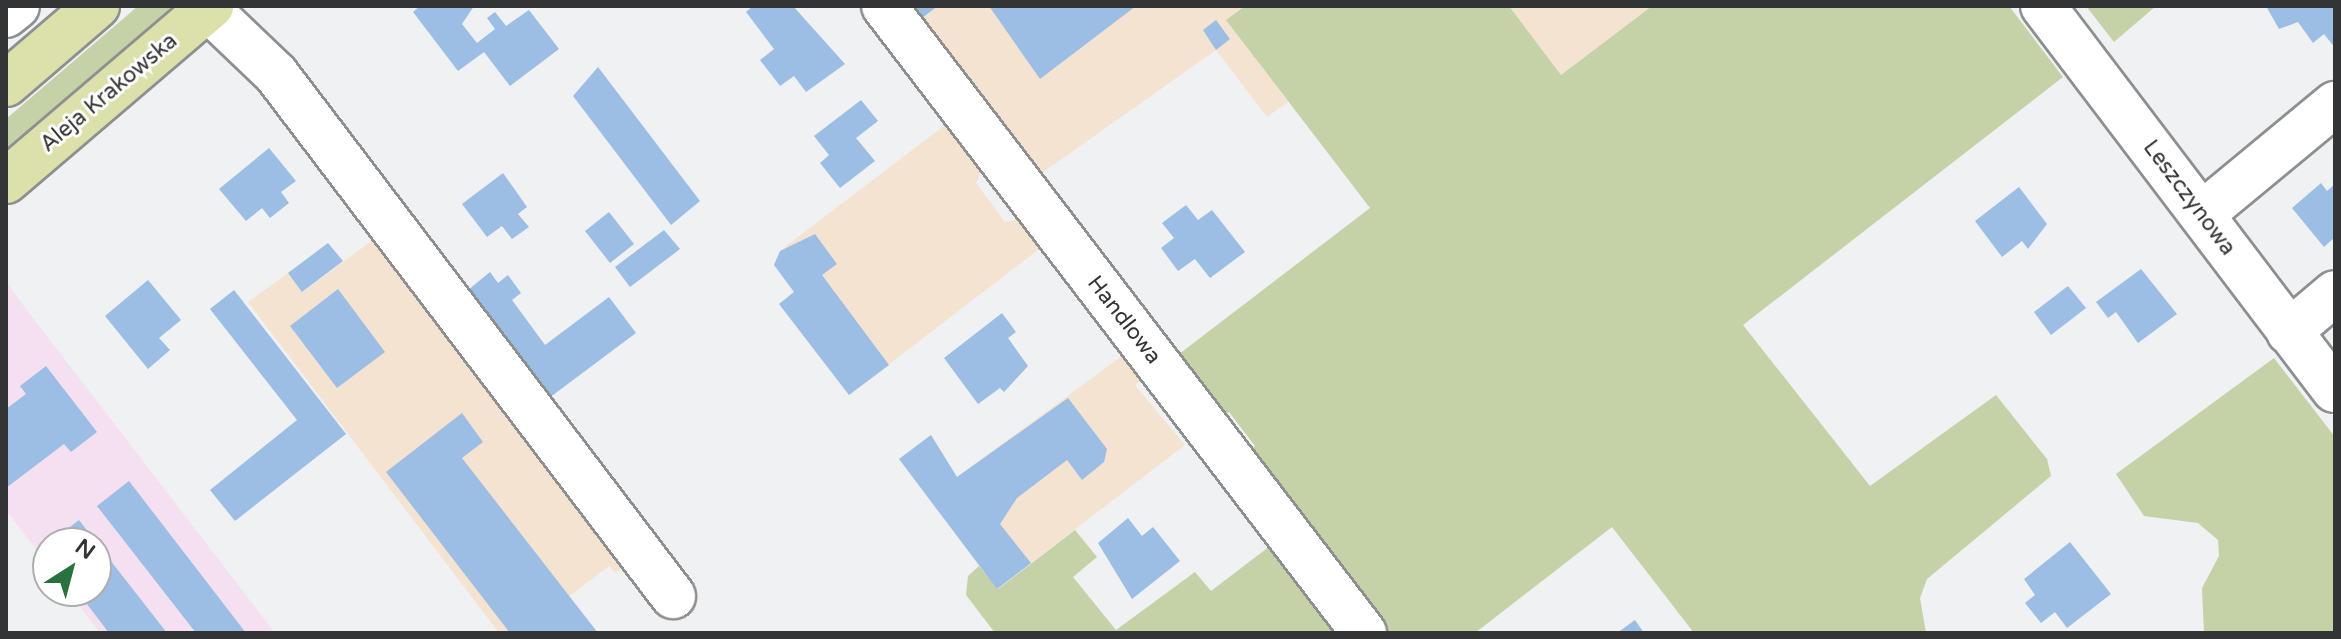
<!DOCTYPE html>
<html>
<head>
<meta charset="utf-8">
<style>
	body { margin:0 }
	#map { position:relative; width:2341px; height:639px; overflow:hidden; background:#eff1f2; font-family:"Varela Round",sans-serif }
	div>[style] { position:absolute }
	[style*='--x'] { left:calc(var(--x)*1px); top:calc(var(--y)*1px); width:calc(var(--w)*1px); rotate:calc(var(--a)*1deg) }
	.commercial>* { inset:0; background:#f4e0f0 }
	.industrial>* { inset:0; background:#f5e3d2 }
	.green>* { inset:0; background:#c5d2a8 }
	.building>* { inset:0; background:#9cbde4 }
	.roads { filter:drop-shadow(2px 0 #8d8f90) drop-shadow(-2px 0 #8d8f90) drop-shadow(0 2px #8d8f90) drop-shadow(0 -2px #8d8f90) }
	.minor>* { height:44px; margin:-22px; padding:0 22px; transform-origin:22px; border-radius:22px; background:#fff }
	.major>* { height:44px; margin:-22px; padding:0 22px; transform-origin:22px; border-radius:22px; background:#dce0aa }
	span { translate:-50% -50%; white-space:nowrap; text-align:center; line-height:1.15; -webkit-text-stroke:6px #fff; paint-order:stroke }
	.street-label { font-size:22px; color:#333435 }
	.frame { position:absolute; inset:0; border:8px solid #333435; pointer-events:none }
	.north { position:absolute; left:32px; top:527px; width:80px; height:80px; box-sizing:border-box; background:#fff; border:2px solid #adaeae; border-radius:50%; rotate:36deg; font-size:22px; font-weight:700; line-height:32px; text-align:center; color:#333435 }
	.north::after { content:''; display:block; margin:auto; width:28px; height:36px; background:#297240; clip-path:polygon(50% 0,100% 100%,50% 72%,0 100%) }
</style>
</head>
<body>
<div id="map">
	<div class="commercial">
		<i style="clip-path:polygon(6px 281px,20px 301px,275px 633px,100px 633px,68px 591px,96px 591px,96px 543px,48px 543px,48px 565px,6px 510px)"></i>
	</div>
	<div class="industrial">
		<i style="clip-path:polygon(938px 6px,1245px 6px,1227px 20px,1288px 102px,1267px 117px,1216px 50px,1032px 180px,913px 24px)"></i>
		<i style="clip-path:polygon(1509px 6px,1652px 6px,1561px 75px)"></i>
		<i style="clip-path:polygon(953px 119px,986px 161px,976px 183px,1005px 222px,1028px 218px,1047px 243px,849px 395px,779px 304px,794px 292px,774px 265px,786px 246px)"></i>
		<i style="clip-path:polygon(374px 239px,623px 567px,616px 573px,609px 566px,521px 633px,499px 633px,248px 302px,288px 273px,303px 292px)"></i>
		<i style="clip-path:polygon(1130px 350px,1149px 374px,1135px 385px,1185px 445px,997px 589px,899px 459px,931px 435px,957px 477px)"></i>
	</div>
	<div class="green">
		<i style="clip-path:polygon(138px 6px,182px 6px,6px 155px,6px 119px)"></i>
		<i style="clip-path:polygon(1245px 6px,1509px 6px,1561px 75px,1652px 6px,2009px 6px,2063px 77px,1743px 325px,1870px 486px,1996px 395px,2047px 459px,2051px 476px,1927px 579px,1920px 598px,1926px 633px,1694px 633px,1612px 527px,1475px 633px,1381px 633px,1243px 455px,1255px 446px,1229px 412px,1217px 420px,1170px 361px,1370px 208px,1226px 20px)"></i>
		<i style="clip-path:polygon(2086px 6px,2156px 6px,2114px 42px)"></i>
		<i style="clip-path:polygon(2274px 358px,2335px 437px,2335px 633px,2204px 633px,2202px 588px,2219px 556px,2218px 540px,2198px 523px,2144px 516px,2116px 474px)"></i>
		<i style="clip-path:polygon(1075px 530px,1097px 557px,1073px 577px,1116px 630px,1195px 572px,1211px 591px,1274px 543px,1343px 633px,995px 633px,966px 595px,968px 576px,979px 566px,998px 589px)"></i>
	</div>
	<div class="building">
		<i style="clip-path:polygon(420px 6px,474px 6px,462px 24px,477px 43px,495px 29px,487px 18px,495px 12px,506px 26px,529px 10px,559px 49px,510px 86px,484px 52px,458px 71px,413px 12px)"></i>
		<i style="clip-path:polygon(753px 6px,793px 6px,845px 64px,806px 92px,794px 76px,780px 86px,760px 60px,774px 49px,746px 12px)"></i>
		<i style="clip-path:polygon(912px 6px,938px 6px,922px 18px)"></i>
		<i style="clip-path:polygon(989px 6px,1136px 6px,1040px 79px)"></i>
		<i style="clip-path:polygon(2266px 6px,2335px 6px,2335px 48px,2324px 34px,2313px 43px,2298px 22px,2279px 29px)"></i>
		<i style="clip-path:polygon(1216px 20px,1230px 39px,1216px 50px,1203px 30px)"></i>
		<i style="clip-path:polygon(598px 67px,700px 201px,671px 225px,573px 96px)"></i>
		<i style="clip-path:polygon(861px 100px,878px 121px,856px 138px,875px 161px,840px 188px,820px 163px,829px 155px,814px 136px)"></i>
		<i style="clip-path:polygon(269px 148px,296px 181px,281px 192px,289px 203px,270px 218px,262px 208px,246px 221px,219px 189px)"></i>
		<i style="clip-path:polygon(503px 173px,527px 207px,518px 214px,529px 227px,512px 239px,502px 226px,487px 237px,462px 204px)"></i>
		<i style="clip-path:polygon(2335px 184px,2335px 237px,2324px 247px,2292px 208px,2321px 183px,2327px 191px)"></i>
		<i style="clip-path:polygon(2019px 187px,2047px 224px,2028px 249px,2022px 241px,2002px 257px,1975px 221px)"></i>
		<i style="clip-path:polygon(1186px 205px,1198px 220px,1212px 210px,1245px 252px,1210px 278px,1195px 259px,1178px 271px,1161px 248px,1174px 238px,1162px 223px)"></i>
		<i style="clip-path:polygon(609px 212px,634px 244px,610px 263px,585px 231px)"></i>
		<i style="clip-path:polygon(664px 230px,680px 249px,630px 287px,615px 267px)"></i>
		<i style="clip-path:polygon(815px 234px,837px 264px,822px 275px,889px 365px,849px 395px,779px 304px,794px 292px,774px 265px,780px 251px)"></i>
		<i style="clip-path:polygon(328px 243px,343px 261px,302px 292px,288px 273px)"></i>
		<i style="clip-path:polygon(2141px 269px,2177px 314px,2138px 343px,2116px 312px,2108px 318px,2096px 302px)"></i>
		<i style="clip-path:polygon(490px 272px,498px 283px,508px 275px,521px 293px,512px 300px,545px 345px,609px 297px,636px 333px,549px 398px,468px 290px)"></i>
		<i style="clip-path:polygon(148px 280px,181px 320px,159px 338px,170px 350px,148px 369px,105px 316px)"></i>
		<i style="clip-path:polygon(2068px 286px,2086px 308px,2051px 335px,2034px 312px)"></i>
		<i style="clip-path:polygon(338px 289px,385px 352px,337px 388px,290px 326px)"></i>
		<i style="clip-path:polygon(234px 290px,346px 434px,235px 521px,210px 490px,297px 420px,210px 309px)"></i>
		<i style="clip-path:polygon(1002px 313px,1016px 332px,1008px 338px,1028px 366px,1004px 392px,1000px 388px,978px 404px,944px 358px)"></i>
		<i style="clip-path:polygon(46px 366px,97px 432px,71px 452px,64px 444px,6px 488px,6px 409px,26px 394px,20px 386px)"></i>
		<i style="clip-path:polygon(1068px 398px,1107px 449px,1104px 462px,1082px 480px,1067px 460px,1017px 498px,1000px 524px,1031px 563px,997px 589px,899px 459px,931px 435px,957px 477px)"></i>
		<i style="clip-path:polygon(462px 413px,483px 442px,462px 458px,598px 633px,510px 633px,386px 472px)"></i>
		<i style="clip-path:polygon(129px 481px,246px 633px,196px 633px,97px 506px)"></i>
		<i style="clip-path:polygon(1128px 518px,1142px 536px,1153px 527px,1180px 561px,1132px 599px,1098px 543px)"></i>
		<i style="clip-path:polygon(79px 520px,96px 542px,167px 633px,109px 633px,77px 591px,96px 591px,96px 543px,49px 543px)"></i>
		<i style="clip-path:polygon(2070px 542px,2111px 594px,2067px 628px,2055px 612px,2041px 623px,2025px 603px,2035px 595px,2024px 579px)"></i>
		<i style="clip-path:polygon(1635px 620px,1644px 633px,1617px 633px)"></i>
	</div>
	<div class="roads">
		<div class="minor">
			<i style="--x:884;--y:6;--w:790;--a:52.56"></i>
			<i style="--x:2043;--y:6;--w:482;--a:52.8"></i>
			<i style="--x:208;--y:9;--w:94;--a:43.7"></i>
			<i style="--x:276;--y:74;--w:656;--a:52.75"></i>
			<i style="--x:6;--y:15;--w:14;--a:-39"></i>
			<i style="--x:2202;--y:214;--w:173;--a:-39.6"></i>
			<i style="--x:2289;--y:332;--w:60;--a:-40.3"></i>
		</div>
		<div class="major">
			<i style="--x:6;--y:84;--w:120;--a:-40.6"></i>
			<i style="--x:6;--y:181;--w:270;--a:-40.5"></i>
		</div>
	</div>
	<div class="street-label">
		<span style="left:109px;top:93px;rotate:-40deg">Aleja Krakowska</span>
		<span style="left:2189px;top:198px;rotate:53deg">Leszczynowa</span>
		<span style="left:1124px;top:320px;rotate:52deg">Handlowa</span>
	</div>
	<div class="frame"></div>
	<div class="north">N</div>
</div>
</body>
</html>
